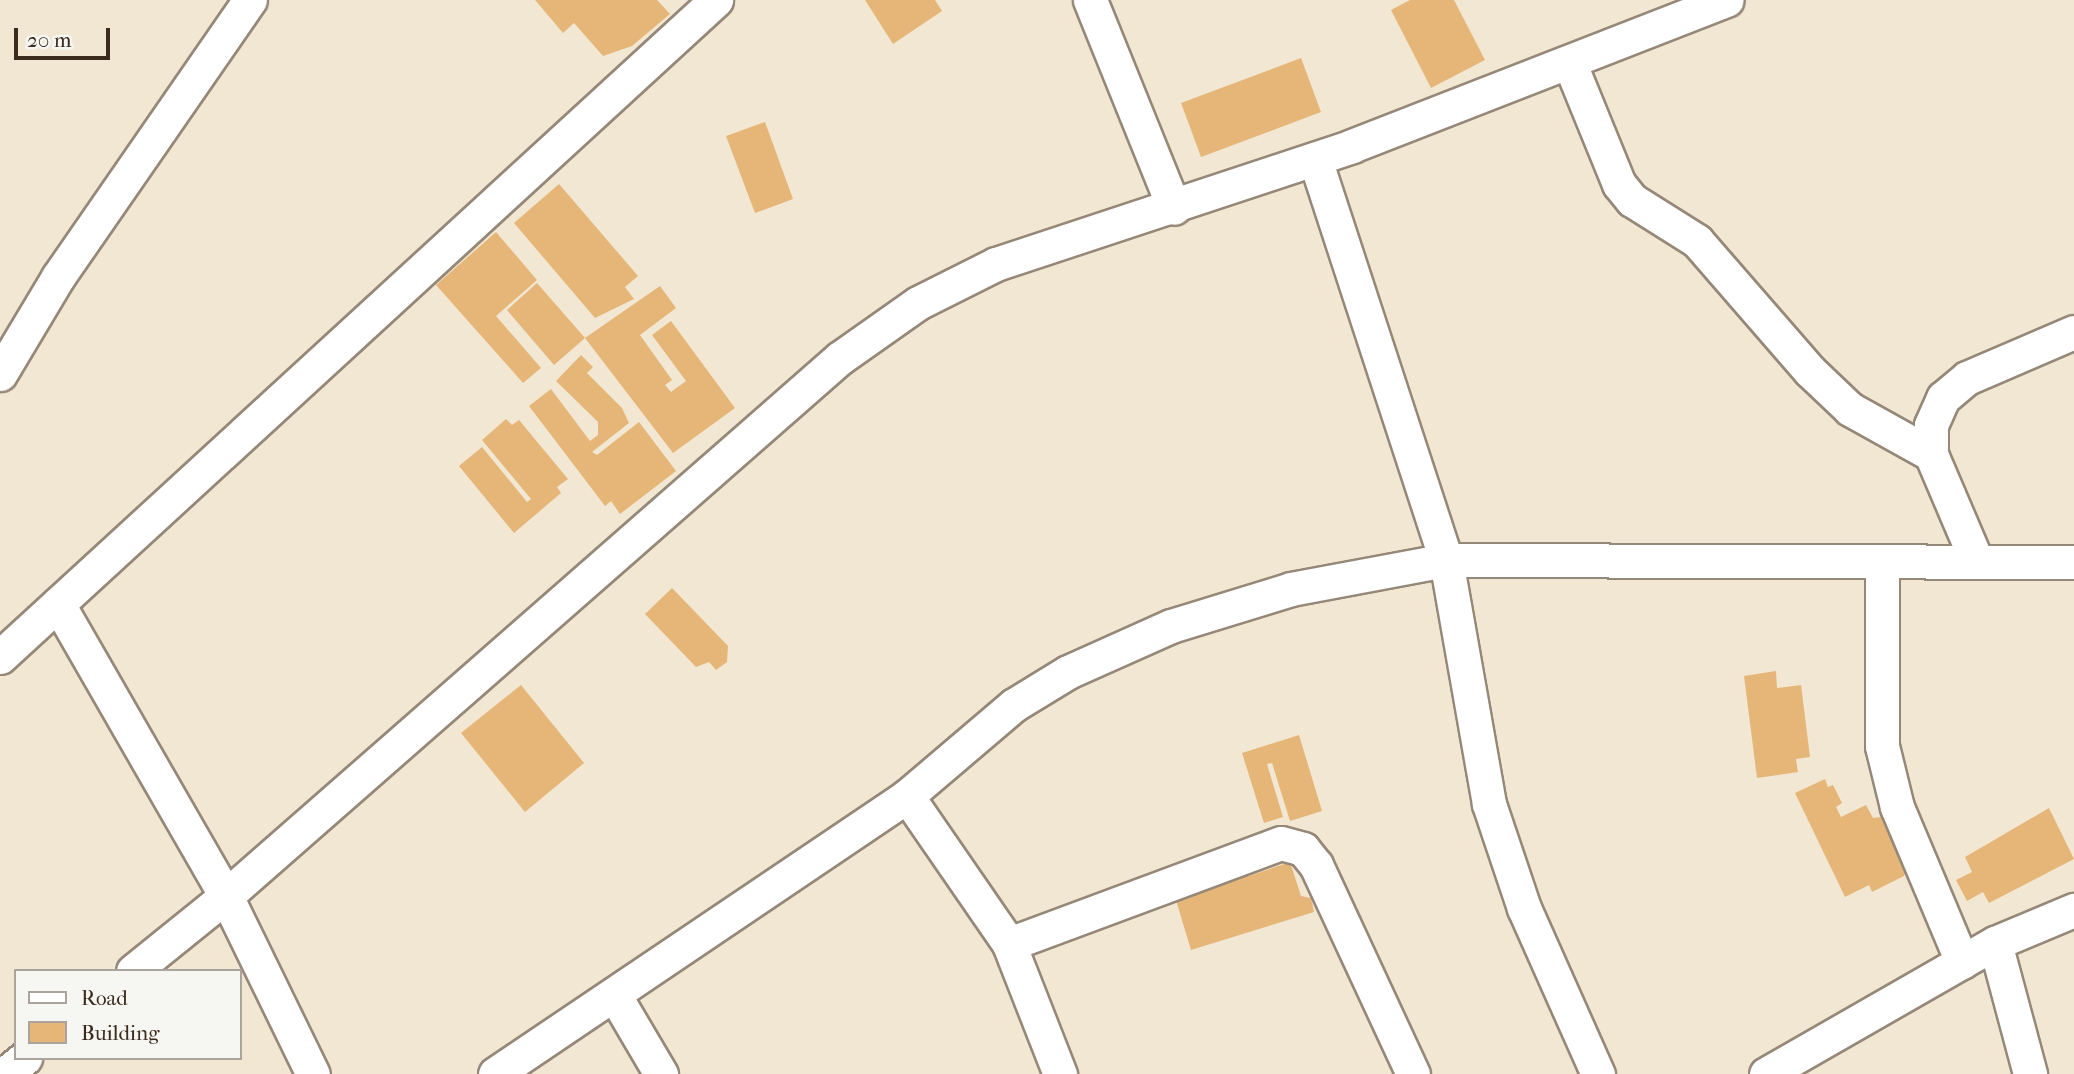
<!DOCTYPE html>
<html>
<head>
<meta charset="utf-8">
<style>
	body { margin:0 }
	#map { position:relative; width:2074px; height:1074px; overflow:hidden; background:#f1e7d2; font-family:"IM FELL French Canon",serif }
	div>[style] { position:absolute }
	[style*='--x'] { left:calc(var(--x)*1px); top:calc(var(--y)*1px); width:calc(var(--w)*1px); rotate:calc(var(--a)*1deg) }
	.building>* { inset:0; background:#e6b679 }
	.roads { filter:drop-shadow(2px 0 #968878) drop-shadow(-2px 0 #968878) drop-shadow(0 2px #968878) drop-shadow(0 -2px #968878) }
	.street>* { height:33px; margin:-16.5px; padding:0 16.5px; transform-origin:16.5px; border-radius:16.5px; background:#fff }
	span { translate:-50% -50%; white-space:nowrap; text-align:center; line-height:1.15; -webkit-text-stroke:7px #f6f6f2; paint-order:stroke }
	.legend { position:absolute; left:14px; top:969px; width:228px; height:91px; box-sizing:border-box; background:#f6f6f2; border:2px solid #aba49d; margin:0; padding:9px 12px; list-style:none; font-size:21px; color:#3b2a1e }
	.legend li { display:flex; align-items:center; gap:14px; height:35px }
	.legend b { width:35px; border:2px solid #aba49d }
	.scale { position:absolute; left:14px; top:28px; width:96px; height:32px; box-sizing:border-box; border:4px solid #3b2a1e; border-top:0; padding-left:9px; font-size:21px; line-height:24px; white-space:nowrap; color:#3b2a1e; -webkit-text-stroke:5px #f6f6f2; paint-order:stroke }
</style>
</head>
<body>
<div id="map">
	<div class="building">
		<i style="clip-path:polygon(535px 0,657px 0,670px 14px,632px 46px,603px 56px,574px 23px,563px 33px)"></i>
		<i style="clip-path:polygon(865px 0,935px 0,942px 11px,893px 44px)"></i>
		<i style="clip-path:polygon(1410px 0,1454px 0,1485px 60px,1431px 88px,1391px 10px)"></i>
		<i style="clip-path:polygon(1301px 58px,1321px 112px,1201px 157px,1181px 103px)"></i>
		<i style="clip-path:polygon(765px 122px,793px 199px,755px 213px,726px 136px)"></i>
		<i style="clip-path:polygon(559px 184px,638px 276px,625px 287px,634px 299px,595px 318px,514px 223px)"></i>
		<i style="clip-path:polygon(496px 232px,537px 280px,496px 316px,541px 368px,523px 383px,436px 285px)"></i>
		<i style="clip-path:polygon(537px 283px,585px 338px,554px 365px,507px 310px)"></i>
		<i style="clip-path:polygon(660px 286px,676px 308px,640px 335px,672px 380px,665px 385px,671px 392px,686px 381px,652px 335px,671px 321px,735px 408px,673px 453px,585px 338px)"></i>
		<i style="clip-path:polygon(581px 355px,593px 367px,587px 373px,622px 408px,629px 423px,592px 452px,597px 455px,639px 422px,676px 471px,620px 514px,611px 501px,605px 506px,529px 406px,551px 389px,590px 441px,598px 435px,598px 422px,556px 381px)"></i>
		<i style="clip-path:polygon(506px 419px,512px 425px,519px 420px,568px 479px,557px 487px,561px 493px,514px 533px,459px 466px,482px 447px,527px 502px,531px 499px,482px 440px)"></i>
		<i style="clip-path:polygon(672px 588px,728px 646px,727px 662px,716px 670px,709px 662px,696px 667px,645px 614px)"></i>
		<i style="clip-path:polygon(1776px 671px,1777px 688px,1801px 685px,1810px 757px,1796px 759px,1798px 772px,1757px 778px,1744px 676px)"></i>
		<i style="clip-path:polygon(521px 685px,584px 763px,525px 812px,461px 733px)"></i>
		<i style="clip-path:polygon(1299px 735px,1322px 811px,1290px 821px,1272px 763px,1267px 764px,1283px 817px,1264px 823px,1242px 753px)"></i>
		<i style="clip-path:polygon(1825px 779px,1828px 787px,1833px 785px,1842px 803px,1836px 807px,1841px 817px,1866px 805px,1873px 818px,1881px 817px,1908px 867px,1904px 876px,1872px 892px,1869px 885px,1845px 897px,1795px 793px)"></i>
		<i style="clip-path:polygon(2049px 808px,2074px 859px,1989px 903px,1983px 892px,1967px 901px,1956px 880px,1972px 872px,1965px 857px)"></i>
		<i style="clip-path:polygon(1290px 862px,1301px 896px,1311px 898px,1314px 912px,1191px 950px,1175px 897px,1245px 865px,1249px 876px)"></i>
	</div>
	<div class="roads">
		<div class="street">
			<i style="--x:1090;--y:0;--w:224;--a:68"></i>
			<i style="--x:1570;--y:64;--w:130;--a:67.8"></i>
			<i style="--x:1619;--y:184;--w:21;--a:51"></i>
			<i style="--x:1632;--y:200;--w:77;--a:32.2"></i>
			<i style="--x:1697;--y:241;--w:172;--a:49"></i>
			<i style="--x:1810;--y:371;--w:55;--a:43.5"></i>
			<i style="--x:1850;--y:409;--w:93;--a:29.1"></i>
			<i style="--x:1315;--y:159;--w:422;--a:71.9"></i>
			<i style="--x:1446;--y:560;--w:248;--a:80"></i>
			<i style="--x:1489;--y:804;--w:110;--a:71.4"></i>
			<i style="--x:1524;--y:908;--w:182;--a:66"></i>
			<i style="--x:0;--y:374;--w:113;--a:-59.1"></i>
			<i style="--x:58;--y:277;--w:337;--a:-55.3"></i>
			<i style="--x:1882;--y:562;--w:184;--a:90"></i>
			<i style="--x:1882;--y:746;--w:63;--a:76.2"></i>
			<i style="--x:1897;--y:807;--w:168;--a:67.2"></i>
			<i style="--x:1977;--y:562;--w:117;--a:-113.1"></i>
			<i style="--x:1931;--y:454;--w:29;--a:-90"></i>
			<i style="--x:1931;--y:425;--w:30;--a:-66"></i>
			<i style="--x:1943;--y:398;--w:31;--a:-40"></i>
			<i style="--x:1967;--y:378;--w:116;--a:-23.3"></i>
			<i style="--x:58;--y:604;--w:337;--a:60.1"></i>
			<i style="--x:226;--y:896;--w:198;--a:64"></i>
			<i style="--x:0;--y:657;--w:972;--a:-42.54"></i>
			<i style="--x:907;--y:796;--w:180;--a:55.4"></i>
			<i style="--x:1009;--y:944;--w:140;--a:68.6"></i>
			<i style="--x:1995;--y:943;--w:136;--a:75"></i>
			<i style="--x:1009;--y:944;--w:290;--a:-20.4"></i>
			<i style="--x:1281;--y:843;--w:23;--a:15"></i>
			<i style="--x:1303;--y:849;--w:21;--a:51"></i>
			<i style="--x:1316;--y:865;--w:230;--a:65.1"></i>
			<i style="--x:133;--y:971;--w:119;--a:-38.9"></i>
			<i style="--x:226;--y:896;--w:816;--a:-41.23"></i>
			<i style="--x:840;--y:358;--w:95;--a:-35.2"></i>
			<i style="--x:918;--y:303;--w:87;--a:-26.6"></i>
			<i style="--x:996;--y:264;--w:375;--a:-18.3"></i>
			<i style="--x:1352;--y:146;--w:402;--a:-21.3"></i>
			<i style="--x:615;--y:996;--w:91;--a:59.5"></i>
			<i style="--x:5;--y:1074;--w:26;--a:-39"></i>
			<i style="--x:495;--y:1074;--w:497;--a:-34"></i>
			<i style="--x:907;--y:796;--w:140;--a:-40.4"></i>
			<i style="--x:1014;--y:705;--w:63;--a:-31.4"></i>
			<i style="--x:1068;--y:672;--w:113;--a:-24.1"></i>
			<i style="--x:1171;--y:626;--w:126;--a:-17.1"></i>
			<i style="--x:1291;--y:589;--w:158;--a:-10.6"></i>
			<i style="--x:1446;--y:560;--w:628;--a:0.18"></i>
			<i style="--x:1766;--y:1074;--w:264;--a:-29.8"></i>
			<i style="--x:1995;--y:943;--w:86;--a:-22.7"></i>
		</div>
	</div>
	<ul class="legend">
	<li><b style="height:9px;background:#fff"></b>Road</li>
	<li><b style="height:19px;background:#e6b679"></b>Building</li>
	</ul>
	<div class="scale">20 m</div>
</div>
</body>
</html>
